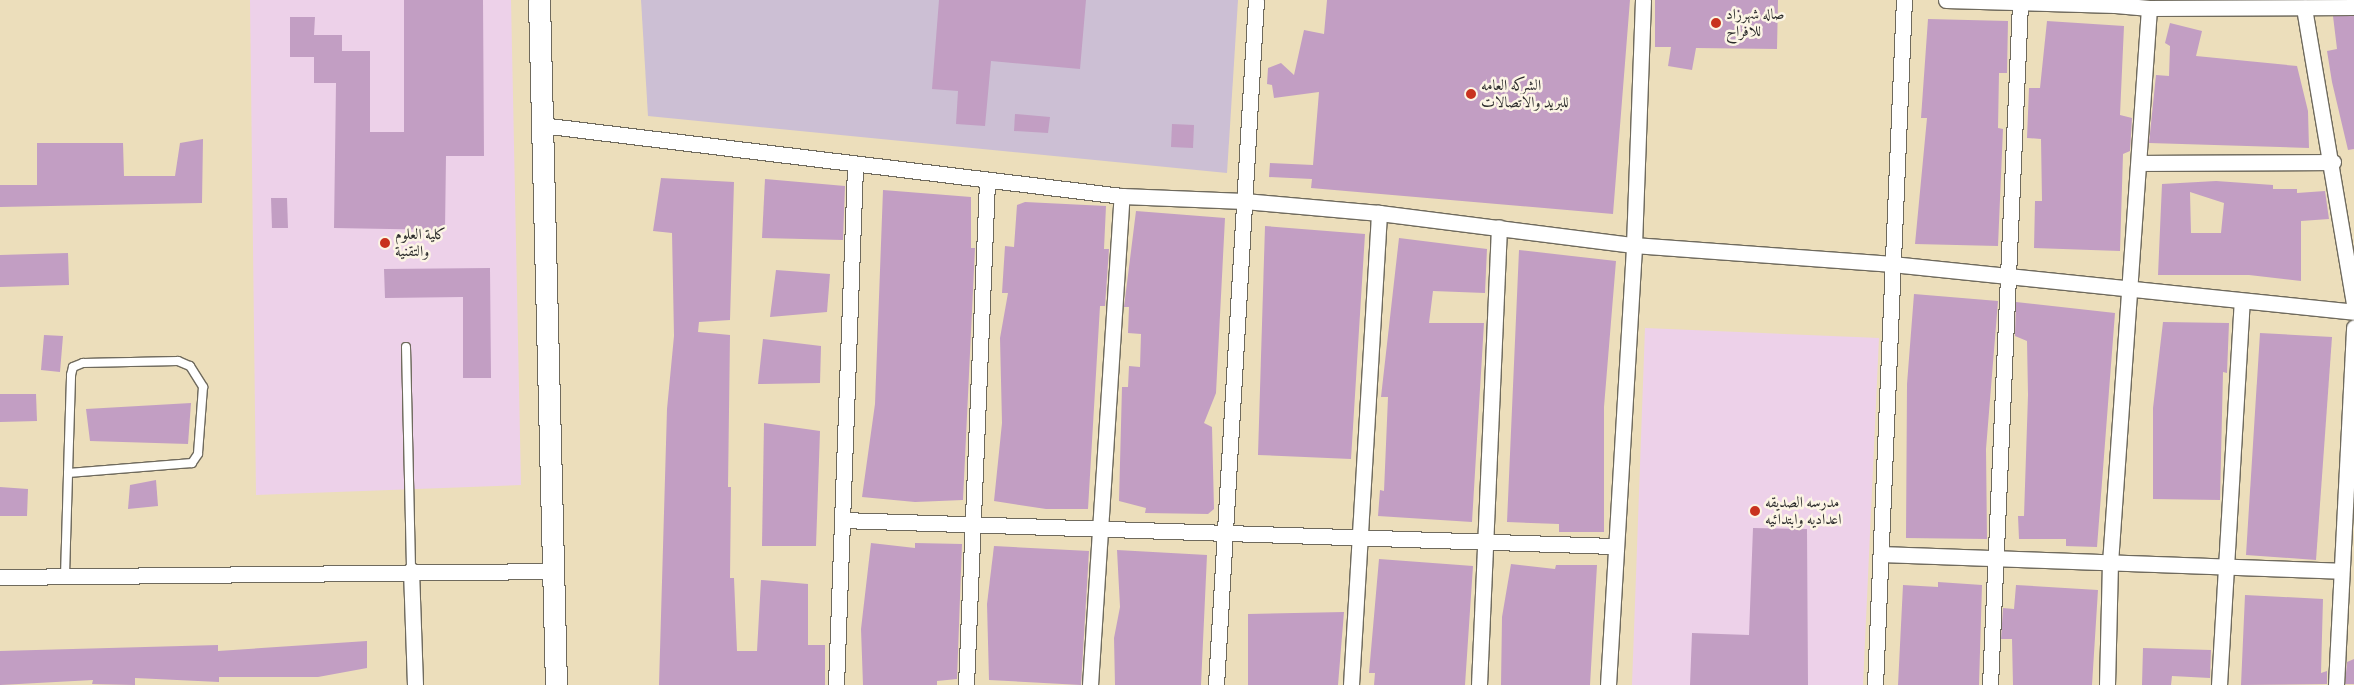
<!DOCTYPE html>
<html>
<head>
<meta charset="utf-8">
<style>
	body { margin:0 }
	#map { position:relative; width:2354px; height:685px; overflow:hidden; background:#ecdebb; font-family:"IM FELL DW Pica",Amiri,serif }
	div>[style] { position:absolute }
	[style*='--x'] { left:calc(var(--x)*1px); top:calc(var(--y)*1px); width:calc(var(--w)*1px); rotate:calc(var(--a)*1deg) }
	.built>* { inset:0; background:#edd1e9 }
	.industrial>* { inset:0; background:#ccbfd4 }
	.building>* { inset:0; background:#c29ec3 }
	.roads { filter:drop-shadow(1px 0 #6f6a5d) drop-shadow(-1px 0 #6f6a5d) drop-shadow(0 1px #6f6a5d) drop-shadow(0 -1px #6f6a5d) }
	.lane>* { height:8px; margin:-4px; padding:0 4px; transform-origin:4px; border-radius:4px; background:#fff }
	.street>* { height:15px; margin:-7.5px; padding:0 7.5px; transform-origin:7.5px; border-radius:7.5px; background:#fff }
	.secondary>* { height:21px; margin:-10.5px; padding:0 10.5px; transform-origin:10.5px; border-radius:10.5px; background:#fff }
	.dots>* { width:14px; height:14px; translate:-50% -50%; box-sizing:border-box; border:2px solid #fcf5e5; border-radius:50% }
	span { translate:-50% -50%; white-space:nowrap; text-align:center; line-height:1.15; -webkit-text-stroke:5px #fcf5e5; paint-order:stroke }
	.poi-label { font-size:15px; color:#2b2b2b }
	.left { translate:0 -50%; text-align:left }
</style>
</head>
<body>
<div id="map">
	<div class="built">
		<i style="clip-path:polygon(250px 0,511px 0,521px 485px,256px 495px)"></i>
		<i style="clip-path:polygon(1645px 328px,1879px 338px,1863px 685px,1632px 685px)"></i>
	</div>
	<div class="industrial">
		<i style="clip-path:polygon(641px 0,1238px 0,1227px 173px,648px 116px)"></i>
	</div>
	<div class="building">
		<i style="clip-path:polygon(404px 0,483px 0,484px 156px,446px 156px,445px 230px,334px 228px,336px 83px,314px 83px,314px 57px,290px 57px,290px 17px,315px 17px,314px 35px,342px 35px,342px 51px,370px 51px,370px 132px,404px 132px)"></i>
		<i style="clip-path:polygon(939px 0,1086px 0,1080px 69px,991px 61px,985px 126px,956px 124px,958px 91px,932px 89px)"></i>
		<i style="clip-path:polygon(1327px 0,1630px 0,1613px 214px,1311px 188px,1312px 179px,1269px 177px,1270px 163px,1313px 165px,1319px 92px,1274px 98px,1272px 85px,1267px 84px,1268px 68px,1281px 63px,1294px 75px,1304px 30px,1324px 34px)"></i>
		<i style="clip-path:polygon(1655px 0,1778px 0,1777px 49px,1696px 48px,1692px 70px,1668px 66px,1671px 47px,1655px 47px)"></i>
		<i style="clip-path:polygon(2333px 16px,2354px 16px,2354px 149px,2348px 150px,2332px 82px,2327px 51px,2337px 49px)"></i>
		<i style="clip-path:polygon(1928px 19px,2008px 21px,2007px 73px,1999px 73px,1998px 128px,2003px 129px,1998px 246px,1915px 244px,1927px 118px,1921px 118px)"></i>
		<i style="clip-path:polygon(2047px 21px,2124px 26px,2120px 115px,2132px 118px,2130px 151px,2123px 154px,2120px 251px,2034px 248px,2035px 201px,2042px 201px,2041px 139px,2027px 138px,2029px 88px,2040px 88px)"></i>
		<i style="clip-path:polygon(2170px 23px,2202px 31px,2196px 56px,2297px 66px,2308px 111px,2309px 148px,2149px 143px,2156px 75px,2169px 76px,2170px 46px,2165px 43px)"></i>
		<i style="clip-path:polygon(1015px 114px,1050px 117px,1048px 133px,1014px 131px)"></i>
		<i style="clip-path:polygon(1172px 124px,1194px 125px,1193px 148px,1171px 147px)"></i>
		<i style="clip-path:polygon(203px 139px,202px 203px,0 207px,0 185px,37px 185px,37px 143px,123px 143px,124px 176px,175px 176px,180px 143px)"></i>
		<i style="clip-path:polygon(661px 178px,734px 182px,730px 320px,699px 322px,698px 332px,730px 335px,728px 487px,731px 487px,730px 578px,734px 578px,737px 651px,757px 651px,761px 580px,808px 584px,808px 645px,825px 645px,825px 685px,659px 685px,667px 409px,674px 336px,672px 233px,653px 231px)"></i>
		<i style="clip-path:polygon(765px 179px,845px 186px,843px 240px,762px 238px)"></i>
		<i style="clip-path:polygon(evenodd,2216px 181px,2273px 185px,2273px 189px,2297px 189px,2297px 193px,2325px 191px,2329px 219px,2301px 221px,2301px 281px,2249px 275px,2158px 275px,2162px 184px,2216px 181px,2190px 192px,2224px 203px,2221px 233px,2191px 233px,2190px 192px)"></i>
		<i style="clip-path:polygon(883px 190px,971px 197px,971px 248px,975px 248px,963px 500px,915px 502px,862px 497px,875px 404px)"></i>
		<i style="clip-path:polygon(271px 198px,287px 198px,288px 228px,272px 228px)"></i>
		<i style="clip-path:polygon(1025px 202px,1106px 206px,1104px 249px,1109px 249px,1105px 306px,1100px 306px,1088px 509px,1046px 509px,994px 501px,1002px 423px,1000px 338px,1008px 293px,1002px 293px,1005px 246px,1014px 247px,1017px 205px)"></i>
		<i style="clip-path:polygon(1136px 211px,1225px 218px,1216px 393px,1204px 423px,1212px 427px,1214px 509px,1208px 514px,1145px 513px,1146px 508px,1119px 501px,1122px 387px,1128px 387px,1129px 366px,1140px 367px,1141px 334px,1128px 333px,1129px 307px,1124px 307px)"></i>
		<i style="clip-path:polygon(1265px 226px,1365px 234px,1351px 459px,1258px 455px)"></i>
		<i style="clip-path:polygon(1399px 238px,1487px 249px,1485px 293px,1433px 291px,1429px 323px,1484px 323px,1472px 522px,1378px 516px,1380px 490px,1384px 491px,1388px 397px,1381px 397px)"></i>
		<i style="clip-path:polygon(1519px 250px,1616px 261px,1604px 407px,1604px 532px,1559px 532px,1559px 524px,1507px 522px)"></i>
		<i style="clip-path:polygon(68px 253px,69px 285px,0 287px,0 255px)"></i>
		<i style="clip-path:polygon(490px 268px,491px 378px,463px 378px,463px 297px,385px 298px,384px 269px)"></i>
		<i style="clip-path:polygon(776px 270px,830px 274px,827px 312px,770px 317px)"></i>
		<i style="clip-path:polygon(1914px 294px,1998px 301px,1986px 449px,1987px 539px,1906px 538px,1907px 384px)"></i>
		<i style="clip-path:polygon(2016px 302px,2115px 313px,2097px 547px,2066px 546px,2066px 539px,2019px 539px,2018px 516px,2024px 516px,2028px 395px,2027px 341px,2015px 336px)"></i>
		<i style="clip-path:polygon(2163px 322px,2229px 323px,2227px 373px,2223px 372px,2220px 500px,2153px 499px,2153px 408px)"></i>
		<i style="clip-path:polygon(2260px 333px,2332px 337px,2316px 560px,2246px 555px)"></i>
		<i style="clip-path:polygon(44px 335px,63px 336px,60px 372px,41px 370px)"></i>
		<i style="clip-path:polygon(763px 339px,821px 346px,820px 383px,758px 384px)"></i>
		<i style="clip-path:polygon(0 394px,36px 394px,37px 421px,0 422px)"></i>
		<i style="clip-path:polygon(191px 403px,188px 444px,90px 441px,86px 409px)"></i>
		<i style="clip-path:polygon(764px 423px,820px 431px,816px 546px,762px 546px)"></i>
		<i style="clip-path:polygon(156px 480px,158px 506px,128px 509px,130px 485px)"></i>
		<i style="clip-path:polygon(0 487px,28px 489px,27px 516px,0 516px)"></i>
		<i style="clip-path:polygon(1753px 528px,1807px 529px,1808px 685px,1690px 685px,1692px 633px,1749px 635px)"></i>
		<i style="clip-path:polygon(871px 543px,915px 548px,915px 543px,962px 544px,957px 679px,937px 681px,937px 685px,863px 685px,861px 629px)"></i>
		<i style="clip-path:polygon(994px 546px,1089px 551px,1081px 685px,989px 680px,987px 604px)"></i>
		<i style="clip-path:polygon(1117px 550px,1207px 555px,1201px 685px,1115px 685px,1114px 638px,1120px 607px)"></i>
		<i style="clip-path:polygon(1379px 559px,1473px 566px,1465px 685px,1374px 685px,1375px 673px,1369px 673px)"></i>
		<i style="clip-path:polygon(1511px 564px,1555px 569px,1556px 565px,1597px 565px,1590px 685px,1501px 685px,1502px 617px)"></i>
		<i style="clip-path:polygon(1938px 582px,1982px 585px,1979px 685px,1898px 685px,1903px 585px,1938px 587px)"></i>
		<i style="clip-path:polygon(2016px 585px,2098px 590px,2092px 685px,2013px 685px,2012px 639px,2001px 639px,2003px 608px,2014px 609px)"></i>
		<i style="clip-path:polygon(2245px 595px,2323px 599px,2321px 673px,2327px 671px,2327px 684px,2241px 685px)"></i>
		<i style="clip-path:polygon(1344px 612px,1338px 685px,1248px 685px,1248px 614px)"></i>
		<i style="clip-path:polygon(367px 641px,367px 668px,318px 677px,219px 677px,219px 682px,135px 678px,135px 685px,92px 684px,93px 680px,0 685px,0 651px,218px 645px,218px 651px)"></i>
		<i style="clip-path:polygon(2143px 648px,2211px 650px,2210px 678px,2172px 676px,2171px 685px,2142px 685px)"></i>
		<i style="clip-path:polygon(2354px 659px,2354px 684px,2345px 684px,2347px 662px)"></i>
	</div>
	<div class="roads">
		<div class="lane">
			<i style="--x:406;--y:347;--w:223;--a:88.7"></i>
			<i style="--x:65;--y:576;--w:103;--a:-88.3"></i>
			<i style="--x:68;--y:473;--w:98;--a:-88.2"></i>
			<i style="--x:71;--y:375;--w:8;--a:-76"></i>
			<i style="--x:73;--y:367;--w:11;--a:-22"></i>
			<i style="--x:83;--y:363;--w:95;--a:-1.2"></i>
			<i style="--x:178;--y:361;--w:13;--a:23"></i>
			<i style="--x:190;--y:366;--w:25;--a:58"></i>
			<i style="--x:203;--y:387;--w:67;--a:94.3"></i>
			<i style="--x:198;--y:454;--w:11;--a:124"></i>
			<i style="--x:192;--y:463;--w:124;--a:175.4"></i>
		</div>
		<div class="street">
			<i style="--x:1946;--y:0;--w:169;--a:1.7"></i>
			<i style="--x:2149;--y:8;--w:205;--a:-0.3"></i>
			<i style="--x:2304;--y:8;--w:301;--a:80.4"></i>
			<i style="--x:541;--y:125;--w:585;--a:6.97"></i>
			<i style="--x:1122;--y:196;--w:122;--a:2.3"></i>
			<i style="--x:1244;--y:201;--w:136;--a:5.1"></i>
			<i style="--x:1379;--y:213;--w:257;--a:7.2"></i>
			<i style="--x:1634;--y:245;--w:259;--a:4.2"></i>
			<i style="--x:1892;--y:264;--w:464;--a:5.9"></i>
			<i style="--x:2141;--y:163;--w:192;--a:-0.3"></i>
			<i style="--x:842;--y:520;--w:771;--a:1.93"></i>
			<i style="--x:1881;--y:554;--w:459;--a:2.1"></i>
			<i style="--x:411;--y:570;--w:115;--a:88"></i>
			<i style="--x:0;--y:577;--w:555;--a:-0.62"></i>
			<i style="--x:836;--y:685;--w:519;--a:-87.9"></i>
			<i style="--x:966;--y:685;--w:503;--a:-87.61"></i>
			<i style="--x:1090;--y:685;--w:490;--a:-86.3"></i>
			<i style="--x:1216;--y:685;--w:686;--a:-86.66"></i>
			<i style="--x:1351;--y:685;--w:473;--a:-86.6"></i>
			<i style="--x:1479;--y:685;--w:458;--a:-87.5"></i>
			<i style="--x:1608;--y:685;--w:441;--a:-86.6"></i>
			<i style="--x:1634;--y:245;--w:245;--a:-87.9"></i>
			<i style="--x:1875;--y:685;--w:686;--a:-87.58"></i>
			<i style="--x:1990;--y:685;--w:683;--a:-87.48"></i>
			<i style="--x:2107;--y:685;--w:122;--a:-88.6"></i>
			<i style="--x:2110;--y:563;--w:556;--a:-85.98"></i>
			<i style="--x:2149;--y:8;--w:34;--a:-175"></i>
			<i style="--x:2115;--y:5;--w:5;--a:-90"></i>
			<i style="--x:2219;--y:685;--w:384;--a:-86.6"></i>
			<i style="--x:2336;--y:685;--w:358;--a:-87.1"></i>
		</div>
		<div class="secondary">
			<i style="--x:539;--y:0;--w:685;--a:88.58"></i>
		</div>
	</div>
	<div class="dots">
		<i style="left:1716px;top:23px;background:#c8321e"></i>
		<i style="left:1471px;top:94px;background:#c8321e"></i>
		<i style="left:385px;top:243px;background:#c8321e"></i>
		<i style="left:1755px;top:511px;background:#c8321e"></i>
	</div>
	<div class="poi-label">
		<span class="left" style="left:1726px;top:23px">صاله شهرزاد<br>للافراح</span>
		<span class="left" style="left:1481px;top:94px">الشركه العامه<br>للبريد والاتصالات</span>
		<span class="left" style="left:395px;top:243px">كلية العلوم<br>والتقنية</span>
		<span class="left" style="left:1765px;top:511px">مدرسه الصديقه<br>اعداديه وابتدائيه</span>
	</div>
</div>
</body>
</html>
